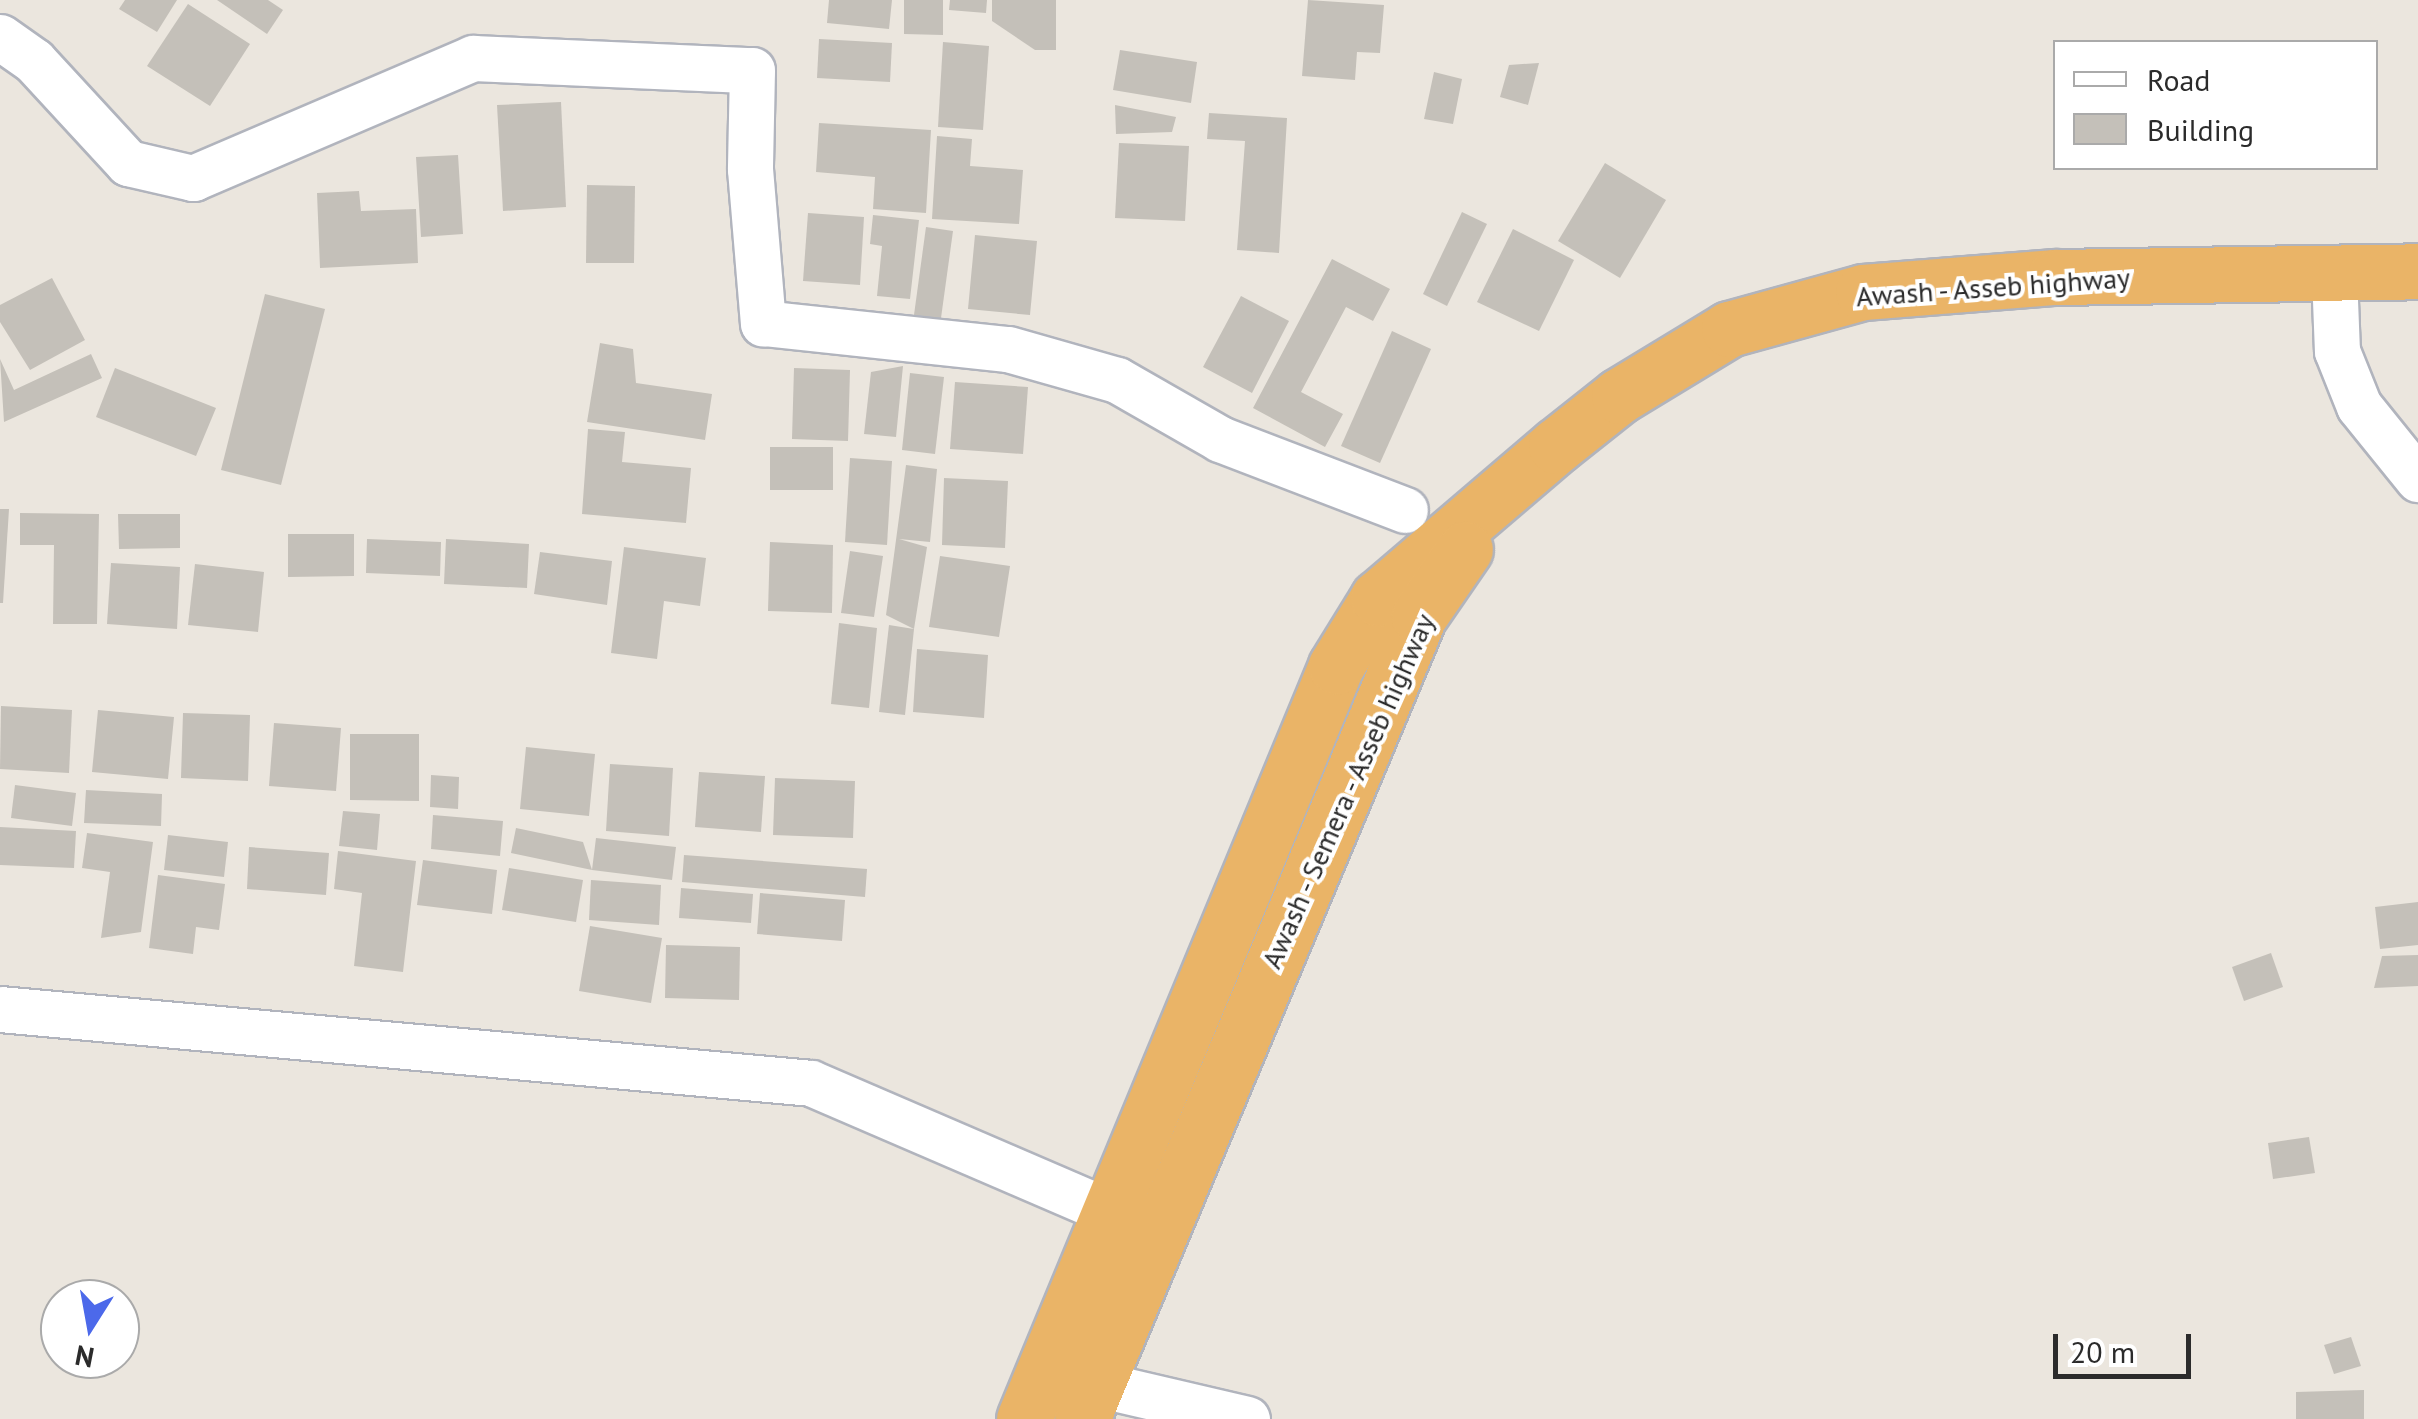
<!DOCTYPE html>
<html>
<head>
<meta charset="utf-8">
<style>
	body { margin:0 }
	#map { position:relative; width:2418px; height:1419px; overflow:hidden; background:#ebe6de; font-family:"PT Sans",sans-serif }
	div>[style] { position:absolute }
	[style*='--x'] { left:calc(var(--x)*1px); top:calc(var(--y)*1px); width:calc(var(--w)*1px); rotate:calc(var(--a)*1deg) }
	.building>* { inset:0; background:#c4c0b9 }
	.roads { filter:drop-shadow(2px 0 #b1b4bd) drop-shadow(-2px 0 #b1b4bd) drop-shadow(0 2px #b1b4bd) drop-shadow(0 -2px #b1b4bd) }
	.minor>* { height:45px; margin:-22.5px; padding:0 22.5px; transform-origin:22.5px; border-radius:22.5px; background:#fff }
	.trunk>* { height:55px; margin:-27.5px; padding:0 27.5px; transform-origin:27.5px; border-radius:27.5px; background:#eab467 }
	span { translate:-50% -50%; white-space:nowrap; text-align:center; line-height:1.15; -webkit-text-stroke:8px #fff; paint-order:stroke }
	.street-label { font-size:28px; color:#2b2b2b }
	.legend { position:absolute; left:2053px; top:40px; width:325px; height:130px; box-sizing:border-box; background:#fff; border:2px solid #aaa; margin:0; padding:12px 18px; list-style:none; font-size:30px; color:#2b2b2b }
	.legend li { display:flex; align-items:center; gap:20px; height:50px }
	.legend b { width:50px; border:2px solid #aaa }
	.north { position:absolute; left:40px; top:1279px; width:100px; height:100px; box-sizing:border-box; background:#fff; border:2px solid #aaa; border-radius:50%; rotate:191deg; font-size:28px; font-weight:700; line-height:40px; text-align:center; color:#2b2b2b }
	.north::after { content:''; display:block; margin:auto; width:35px; height:45px; background:#4c69ea; clip-path:polygon(50% 0,100% 100%,50% 72%,0 100%) }
	.scale { position:absolute; left:2053px; top:1334px; width:138px; height:45px; box-sizing:border-box; border:5px solid #2b2b2b; border-top:0; padding-left:12px; font-size:30px; line-height:35px; white-space:nowrap; color:#2b2b2b; -webkit-text-stroke:8px #fff; paint-order:stroke }
</style>
</head>
<body>
<div id="map">
	<div class="building">
		<i style="clip-path:polygon(125px 0,177px 0,157px 32px,119px 9px)"></i>
		<i style="clip-path:polygon(217px 0,268px 0,283px 10px,267px 34px)"></i>
		<i style="clip-path:polygon(829px 0,892px 0,889px 29px,827px 23px)"></i>
		<i style="clip-path:polygon(904px 0,943px 0,943px 35px,904px 34px)"></i>
		<i style="clip-path:polygon(950px 0,987px 0,986px 13px,949px 10px)"></i>
		<i style="clip-path:polygon(992px 0,1056px 0,1056px 50px,1035px 50px,992px 21px)"></i>
		<i style="clip-path:polygon(1308px 0,1384px 5px,1380px 53px,1357px 52px,1355px 80px,1302px 76px)"></i>
		<i style="clip-path:polygon(188px 4px,250px 44px,210px 106px,147px 66px)"></i>
		<i style="clip-path:polygon(819px 39px,892px 43px,890px 82px,817px 78px)"></i>
		<i style="clip-path:polygon(943px 42px,989px 46px,983px 130px,938px 127px)"></i>
		<i style="clip-path:polygon(1120px 50px,1197px 62px,1191px 103px,1113px 90px)"></i>
		<i style="clip-path:polygon(1539px 63px,1528px 105px,1500px 97px,1509px 65px)"></i>
		<i style="clip-path:polygon(1434px 72px,1462px 79px,1453px 124px,1424px 119px)"></i>
		<i style="clip-path:polygon(561px 102px,566px 207px,503px 211px,497px 105px)"></i>
		<i style="clip-path:polygon(1115px 105px,1176px 117px,1172px 132px,1116px 134px)"></i>
		<i style="clip-path:polygon(1209px 113px,1287px 118px,1279px 253px,1237px 250px,1245px 141px,1207px 139px)"></i>
		<i style="clip-path:polygon(819px 123px,931px 130px,926px 213px,873px 209px,875px 177px,816px 172px)"></i>
		<i style="clip-path:polygon(937px 136px,972px 139px,970px 166px,1023px 170px,1019px 224px,932px 219px)"></i>
		<i style="clip-path:polygon(1119px 143px,1189px 146px,1185px 221px,1115px 218px)"></i>
		<i style="clip-path:polygon(458px 155px,463px 234px,421px 237px,416px 157px)"></i>
		<i style="clip-path:polygon(1605px 163px,1666px 200px,1620px 278px,1558px 241px)"></i>
		<i style="clip-path:polygon(587px 185px,635px 186px,634px 263px,586px 263px)"></i>
		<i style="clip-path:polygon(359px 191px,361px 211px,416px 209px,418px 263px,320px 268px,317px 193px)"></i>
		<i style="clip-path:polygon(1462px 212px,1487px 224px,1447px 306px,1423px 294px)"></i>
		<i style="clip-path:polygon(808px 213px,864px 217px,860px 285px,803px 281px)"></i>
		<i style="clip-path:polygon(873px 215px,919px 220px,910px 299px,877px 296px,882px 246px,870px 244px)"></i>
		<i style="clip-path:polygon(926px 227px,953px 231px,941px 318px,914px 315px)"></i>
		<i style="clip-path:polygon(1513px 229px,1574px 260px,1539px 331px,1477px 302px)"></i>
		<i style="clip-path:polygon(975px 235px,1037px 241px,1030px 315px,968px 309px)"></i>
		<i style="clip-path:polygon(1332px 259px,1390px 289px,1373px 321px,1346px 307px,1301px 392px,1343px 414px,1325px 447px,1253px 408px)"></i>
		<i style="clip-path:polygon(52px 278px,85px 340px,30px 370px,0 322px,0 305px)"></i>
		<i style="clip-path:polygon(265px 294px,325px 309px,281px 485px,221px 470px)"></i>
		<i style="clip-path:polygon(1241px 296px,1289px 321px,1252px 393px,1203px 367px)"></i>
		<i style="clip-path:polygon(1392px 331px,1431px 349px,1380px 463px,1341px 446px)"></i>
		<i style="clip-path:polygon(600px 343px,633px 349px,636px 383px,712px 394px,705px 440px,587px 422px)"></i>
		<i style="clip-path:polygon(91px 354px,102px 378px,4px 422px,0 359px,14px 390px)"></i>
		<i style="clip-path:polygon(903px 366px,896px 437px,864px 434px,871px 372px)"></i>
		<i style="clip-path:polygon(115px 368px,216px 408px,196px 456px,96px 417px)"></i>
		<i style="clip-path:polygon(794px 368px,850px 370px,848px 441px,792px 439px)"></i>
		<i style="clip-path:polygon(910px 373px,944px 377px,935px 454px,902px 450px)"></i>
		<i style="clip-path:polygon(955px 382px,1028px 387px,1023px 454px,950px 449px)"></i>
		<i style="clip-path:polygon(588px 429px,625px 432px,622px 462px,691px 468px,686px 523px,582px 514px)"></i>
		<i style="clip-path:polygon(770px 447px,833px 447px,833px 490px,770px 490px)"></i>
		<i style="clip-path:polygon(850px 458px,892px 461px,887px 545px,845px 542px)"></i>
		<i style="clip-path:polygon(906px 465px,937px 469px,930px 542px,899px 539px,927px 547px,914px 629px,886px 615px)"></i>
		<i style="clip-path:polygon(944px 478px,1008px 481px,1005px 548px,942px 545px)"></i>
		<i style="clip-path:polygon(0 509px,9px 509px,3px 603px,0 603px)"></i>
		<i style="clip-path:polygon(20px 513px,99px 514px,97px 624px,53px 624px,54px 545px,20px 545px)"></i>
		<i style="clip-path:polygon(118px 514px,180px 514px,180px 548px,119px 549px)"></i>
		<i style="clip-path:polygon(288px 534px,354px 534px,354px 576px,288px 577px)"></i>
		<i style="clip-path:polygon(367px 539px,441px 542px,440px 576px,366px 573px)"></i>
		<i style="clip-path:polygon(446px 539px,529px 544px,527px 588px,444px 584px)"></i>
		<i style="clip-path:polygon(770px 542px,833px 545px,832px 613px,768px 611px)"></i>
		<i style="clip-path:polygon(624px 547px,706px 558px,700px 606px,664px 601px,657px 659px,611px 653px)"></i>
		<i style="clip-path:polygon(850px 551px,883px 556px,874px 617px,841px 613px)"></i>
		<i style="clip-path:polygon(540px 552px,612px 561px,607px 605px,534px 594px)"></i>
		<i style="clip-path:polygon(940px 556px,1010px 566px,999px 637px,929px 627px)"></i>
		<i style="clip-path:polygon(111px 563px,180px 567px,177px 629px,107px 624px)"></i>
		<i style="clip-path:polygon(195px 564px,264px 572px,258px 632px,188px 625px)"></i>
		<i style="clip-path:polygon(839px 623px,877px 628px,869px 708px,831px 704px)"></i>
		<i style="clip-path:polygon(889px 625px,914px 629px,905px 715px,879px 712px)"></i>
		<i style="clip-path:polygon(917px 649px,988px 655px,984px 718px,913px 712px)"></i>
		<i style="clip-path:polygon(1px 706px,72px 710px,69px 773px,0 769px)"></i>
		<i style="clip-path:polygon(98px 710px,174px 717px,168px 779px,92px 772px)"></i>
		<i style="clip-path:polygon(183px 713px,250px 715px,248px 781px,181px 778px)"></i>
		<i style="clip-path:polygon(274px 723px,341px 728px,336px 791px,269px 786px)"></i>
		<i style="clip-path:polygon(350px 734px,419px 734px,419px 801px,350px 800px)"></i>
		<i style="clip-path:polygon(526px 747px,595px 754px,589px 816px,520px 809px)"></i>
		<i style="clip-path:polygon(610px 764px,673px 768px,669px 836px,606px 831px)"></i>
		<i style="clip-path:polygon(699px 772px,765px 776px,761px 832px,695px 827px)"></i>
		<i style="clip-path:polygon(431px 775px,459px 777px,458px 809px,430px 807px)"></i>
		<i style="clip-path:polygon(775px 778px,855px 781px,853px 838px,773px 835px)"></i>
		<i style="clip-path:polygon(15px 785px,76px 793px,72px 826px,11px 818px)"></i>
		<i style="clip-path:polygon(86px 790px,162px 794px,161px 826px,84px 823px)"></i>
		<i style="clip-path:polygon(343px 811px,380px 814px,377px 850px,339px 846px)"></i>
		<i style="clip-path:polygon(433px 815px,503px 821px,500px 856px,431px 849px)"></i>
		<i style="clip-path:polygon(0 827px,76px 831px,74px 868px,0 865px)"></i>
		<i style="clip-path:polygon(516px 828px,583px 842px,592px 870px,511px 853px)"></i>
		<i style="clip-path:polygon(87px 833px,153px 842px,141px 932px,101px 938px,110px 872px,82px 868px)"></i>
		<i style="clip-path:polygon(168px 835px,228px 842px,224px 877px,164px 870px)"></i>
		<i style="clip-path:polygon(596px 838px,676px 847px,672px 880px,592px 870px)"></i>
		<i style="clip-path:polygon(249px 847px,329px 853px,326px 895px,247px 889px)"></i>
		<i style="clip-path:polygon(338px 851px,416px 861px,403px 972px,354px 966px,362px 893px,334px 889px)"></i>
		<i style="clip-path:polygon(684px 855px,867px 869px,865px 897px,682px 882px)"></i>
		<i style="clip-path:polygon(423px 860px,497px 870px,492px 914px,417px 905px)"></i>
		<i style="clip-path:polygon(509px 868px,583px 880px,576px 922px,502px 910px)"></i>
		<i style="clip-path:polygon(158px 875px,225px 884px,219px 930px,196px 927px,193px 954px,149px 948px)"></i>
		<i style="clip-path:polygon(591px 880px,661px 885px,659px 925px,589px 920px)"></i>
		<i style="clip-path:polygon(681px 888px,753px 894px,751px 923px,679px 918px)"></i>
		<i style="clip-path:polygon(760px 893px,845px 900px,842px 941px,757px 934px)"></i>
		<i style="clip-path:polygon(2418px 902px,2418px 945px,2380px 949px,2375px 907px)"></i>
		<i style="clip-path:polygon(590px 926px,662px 938px,651px 1003px,579px 991px)"></i>
		<i style="clip-path:polygon(666px 945px,740px 947px,739px 1000px,665px 998px)"></i>
		<i style="clip-path:polygon(2271px 953px,2283px 987px,2244px 1001px,2232px 967px)"></i>
		<i style="clip-path:polygon(2418px 955px,2418px 986px,2374px 988px,2382px 956px)"></i>
		<i style="clip-path:polygon(2309px 1137px,2315px 1173px,2273px 1179px,2268px 1143px)"></i>
		<i style="clip-path:polygon(2351px 1337px,2361px 1366px,2334px 1374px,2324px 1345px)"></i>
		<i style="clip-path:polygon(2364px 1390px,2364px 1419px,2296px 1419px,2296px 1392px)"></i>
	</div>
	<div class="roads">
		<div class="minor">
			<i style="--x:0;--y:37;--w:42;--a:35.2"></i>
			<i style="--x:34;--y:61;--w:139;--a:47.3"></i>
			<i style="--x:128;--y:163;--w:67;--a:13"></i>
			<i style="--x:193;--y:178;--w:305;--a:-23.2"></i>
			<i style="--x:473;--y:58;--w:279;--a:2.5"></i>
			<i style="--x:752;--y:70;--w:99;--a:91.2"></i>
			<i style="--x:750;--y:169;--w:155;--a:85.2"></i>
			<i style="--x:763;--y:323;--w:246;--a:6.1"></i>
			<i style="--x:1008;--y:349;--w:113;--a:15.9"></i>
			<i style="--x:1117;--y:380;--w:119;--a:29.8"></i>
			<i style="--x:1220;--y:439;--w:198;--a:21"></i>
			<i style="--x:2334;--y:274;--w:77;--a:87.8"></i>
			<i style="--x:2337;--y:351;--w:59;--a:68.2"></i>
			<i style="--x:2359;--y:406;--w:94;--a:51.1"></i>
			<i style="--x:0;--y:1009;--w:814;--a:5.21"></i>
			<i style="--x:811;--y:1083;--w:326;--a:23.3"></i>
			<i style="--x:1097;--y:1384;--w:154;--a:13.1"></i>
		</div>
		<div class="trunk">
			<i style="--x:1024;--y:1419;--w:815;--a:-67.49"></i>
			<i style="--x:1336;--y:666;--w:80;--a:-58.3"></i>
			<i style="--x:1378;--y:598;--w:234;--a:-40.5"></i>
			<i style="--x:1556;--y:446;--w:80;--a:-38.4"></i>
			<i style="--x:1619;--y:396;--w:129;--a:-31.3"></i>
			<i style="--x:1729;--y:329;--w:139;--a:-15.4"></i>
			<i style="--x:1863;--y:292;--w:193;--a:-4.5"></i>
			<i style="--x:2055;--y:277;--w:363;--a:-0.9"></i>
			<i style="--x:1082;--y:1419;--w:871;--a:-67.23"></i>
			<i style="--x:1419;--y:616;--w:81;--a:-55.5"></i>
		</div>
	</div>
	<div class="street-label">
		<span style="left:1993px;top:287px;rotate:-4deg">Awash - Asseb highway</span>
		<span style="left:1348px;top:791px;rotate:-66deg">Awash - Semera - Asseb highway</span>
	</div>
	<ul class="legend">
	<li><b style="height:12px;background:#fff"></b>Road</li>
	<li><b style="height:28px;background:#c4c0b9"></b>Building</li>
	</ul>
	<div class="north">N</div>
	<div class="scale">20 m</div>
</div>
</body>
</html>
